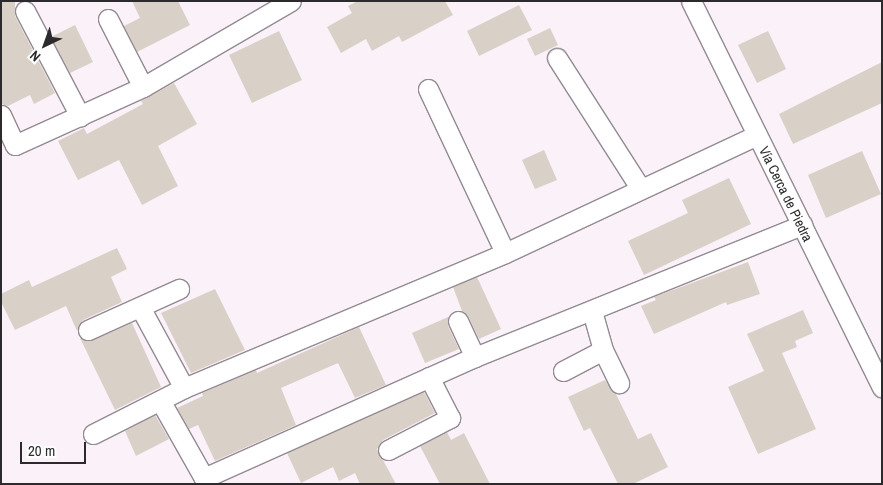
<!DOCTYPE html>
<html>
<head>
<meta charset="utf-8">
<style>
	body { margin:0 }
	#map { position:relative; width:883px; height:485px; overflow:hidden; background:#faf1f9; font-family:"Archivo Narrow",sans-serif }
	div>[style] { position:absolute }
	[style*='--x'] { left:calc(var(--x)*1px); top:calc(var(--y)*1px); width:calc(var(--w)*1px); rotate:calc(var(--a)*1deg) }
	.building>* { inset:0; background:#d9d1c8 }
	.roads { filter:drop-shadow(1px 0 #938a92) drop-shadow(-1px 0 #938a92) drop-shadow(0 1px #938a92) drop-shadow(0 -1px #938a92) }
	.street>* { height:19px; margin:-9.5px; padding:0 9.5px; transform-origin:9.5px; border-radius:9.5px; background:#fff }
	span { translate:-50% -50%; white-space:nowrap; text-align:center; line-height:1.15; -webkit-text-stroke:5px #fff; paint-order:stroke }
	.street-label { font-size:14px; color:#2d2a2d }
	.frame { position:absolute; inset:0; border:2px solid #2d2a2d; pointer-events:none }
	.north { position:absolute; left:20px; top:20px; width:50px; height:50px; -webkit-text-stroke:4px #fff; paint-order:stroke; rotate:222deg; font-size:14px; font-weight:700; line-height:20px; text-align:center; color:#2d2a2d }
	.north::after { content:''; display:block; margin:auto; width:18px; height:22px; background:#2d2a2d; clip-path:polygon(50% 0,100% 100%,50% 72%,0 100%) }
	.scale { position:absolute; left:20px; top:442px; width:66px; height:22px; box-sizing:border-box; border:2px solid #2d2a2d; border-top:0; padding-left:6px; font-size:15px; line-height:18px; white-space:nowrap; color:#2d2a2d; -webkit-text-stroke:4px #fff; paint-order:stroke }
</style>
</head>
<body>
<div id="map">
	<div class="building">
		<i style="clip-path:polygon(1px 1px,15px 1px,15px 16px,55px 93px,34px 104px,30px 95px,8px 106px,1px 104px)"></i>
		<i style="clip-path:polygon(132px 1px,178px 1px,190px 25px,137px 52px,124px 26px,140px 18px)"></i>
		<i style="clip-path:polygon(358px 1px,445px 1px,453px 15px,402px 42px,399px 36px,372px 51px,366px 39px,341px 53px,327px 27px,352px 13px,348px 6px)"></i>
		<i style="clip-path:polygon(519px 5px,532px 30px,479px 56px,467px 31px)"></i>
		<i style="clip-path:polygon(75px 25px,93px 62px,70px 73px,51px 37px)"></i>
		<i style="clip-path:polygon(550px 28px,558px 45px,535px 56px,527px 39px)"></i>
		<i style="clip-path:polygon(279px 31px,302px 80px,252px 103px,229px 55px)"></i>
		<i style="clip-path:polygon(768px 31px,786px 69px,757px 83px,738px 45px)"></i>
		<i style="clip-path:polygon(882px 62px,882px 103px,793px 144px,779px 114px)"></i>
		<i style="clip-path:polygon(174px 83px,197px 124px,158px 146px,178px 186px,142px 205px,119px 160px,78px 180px,58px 141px,84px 128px,87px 134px,143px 104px,141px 101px)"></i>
		<i style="clip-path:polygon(544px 150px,557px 180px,535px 189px,522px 160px)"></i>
		<i style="clip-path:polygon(862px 151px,881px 194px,826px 218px,808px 175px)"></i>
		<i style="clip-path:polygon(729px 178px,751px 224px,644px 275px,628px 241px,688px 213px,682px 200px)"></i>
		<i style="clip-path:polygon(117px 248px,127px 269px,111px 277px,122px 302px,83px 320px,77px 331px,66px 306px,15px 330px,1px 302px,1px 294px,29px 280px,32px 287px)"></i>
		<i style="clip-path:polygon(748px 262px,760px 294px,727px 305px,726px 302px,654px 334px,641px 306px,656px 300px,654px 297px)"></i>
		<i style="clip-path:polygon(477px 277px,501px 329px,479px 339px,468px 316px,462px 311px,453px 287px)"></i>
		<i style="clip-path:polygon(215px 289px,245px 350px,191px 373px,161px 313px)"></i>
		<i style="clip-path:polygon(803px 310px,813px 333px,795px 341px,797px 347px,782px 353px,816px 429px,758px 454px,728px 387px,764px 371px,747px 334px)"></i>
		<i style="clip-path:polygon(448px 317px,448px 326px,459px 349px,425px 363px,412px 333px)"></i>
		<i style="clip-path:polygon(132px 323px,161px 387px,115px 410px,80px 338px,93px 340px)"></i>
		<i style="clip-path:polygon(359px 327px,386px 385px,355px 398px,338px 363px,281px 388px,296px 425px,215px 461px,198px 425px,189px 429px,177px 408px,203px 396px,202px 393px,256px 370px,257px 373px)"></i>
		<i style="clip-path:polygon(605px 380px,616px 394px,638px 439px,651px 433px,668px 467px,633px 484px,618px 484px,590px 428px,584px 431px,568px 397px)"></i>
		<i style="clip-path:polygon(424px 392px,435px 413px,383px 440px,377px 449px,396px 484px,360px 484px,355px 473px,339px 481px,333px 467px,301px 483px,287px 453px)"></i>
		<i style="clip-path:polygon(155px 415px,169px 439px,136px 456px,125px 431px)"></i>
		<i style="clip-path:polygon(447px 432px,451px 440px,464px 433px,490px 484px,440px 484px,420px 446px)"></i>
	</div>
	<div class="roads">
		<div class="street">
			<i style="--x:691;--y:1;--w:431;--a:63.7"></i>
			<i style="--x:25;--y:11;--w:119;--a:62.4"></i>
			<i style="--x:108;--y:19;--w:76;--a:62.8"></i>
			<i style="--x:557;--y:58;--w:154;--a:57.4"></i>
			<i style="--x:428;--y:89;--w:181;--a:64.8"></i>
			<i style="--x:1;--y:115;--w:33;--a:65"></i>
			<i style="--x:15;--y:145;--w:141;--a:-24.4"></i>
			<i style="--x:143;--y:87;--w:171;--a:-30.2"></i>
			<i style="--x:140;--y:307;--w:92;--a:61.5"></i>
			<i style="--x:592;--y:311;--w:41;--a:74.2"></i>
			<i style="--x:603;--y:350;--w:37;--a:64"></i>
			<i style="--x:458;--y:321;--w:40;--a:65"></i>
			<i style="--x:88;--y:330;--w:100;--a:-24.3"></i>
			<i style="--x:563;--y:371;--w:45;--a:-27.7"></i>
			<i style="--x:161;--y:402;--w:87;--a:60.5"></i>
			<i style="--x:204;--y:478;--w:297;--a:-24.1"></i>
			<i style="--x:475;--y:357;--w:353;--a:-22"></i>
			<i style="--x:93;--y:434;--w:102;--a:-26.8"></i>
			<i style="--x:184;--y:388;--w:348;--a:-22.8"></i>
			<i style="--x:505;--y:253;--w:278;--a:-25.1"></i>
			<i style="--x:388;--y:450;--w:70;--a:-27.3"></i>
			<i style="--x:450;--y:418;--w:46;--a:-117.1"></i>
		</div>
	</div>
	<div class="street-label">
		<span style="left:786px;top:194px;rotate:64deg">Vía Cerca de Piedra</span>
	</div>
	<div class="frame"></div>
	<div class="north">N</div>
	<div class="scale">20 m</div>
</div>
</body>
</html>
